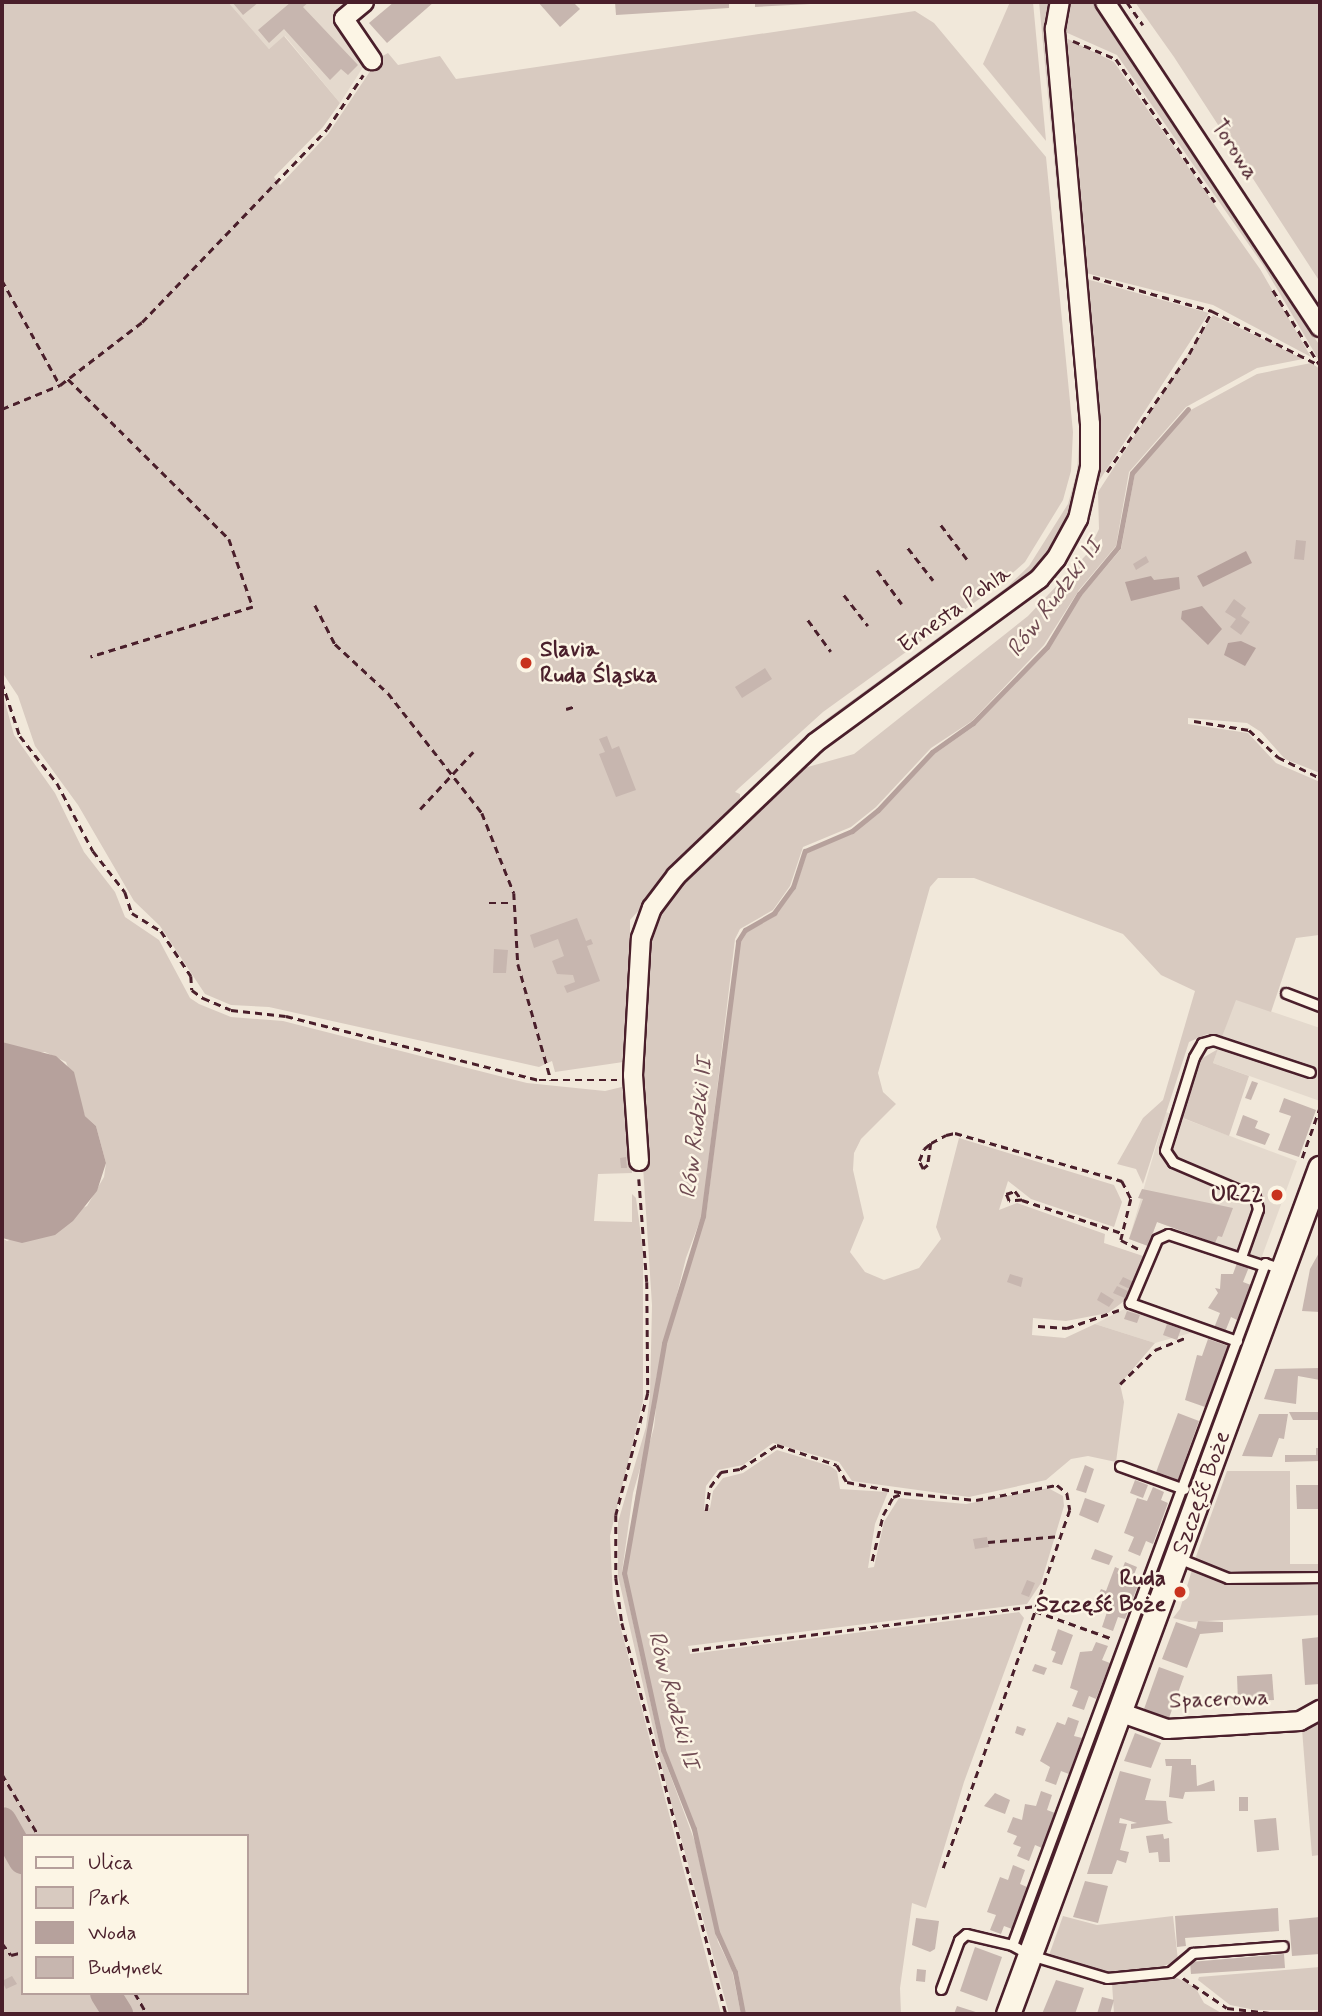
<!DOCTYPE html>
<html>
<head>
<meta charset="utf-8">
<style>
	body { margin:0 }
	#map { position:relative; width:1322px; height:2016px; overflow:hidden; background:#f1e8da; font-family:Mynerve,sans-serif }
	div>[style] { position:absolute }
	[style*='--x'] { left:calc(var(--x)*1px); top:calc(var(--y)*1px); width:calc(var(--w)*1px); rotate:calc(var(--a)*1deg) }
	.built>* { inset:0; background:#e4d9cd }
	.green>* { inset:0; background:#d8cac0 }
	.water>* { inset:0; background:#b6a19c }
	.stream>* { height:5px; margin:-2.5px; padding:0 2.5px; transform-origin:2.5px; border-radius:2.5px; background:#b6a19c }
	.river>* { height:30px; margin:-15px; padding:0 15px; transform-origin:15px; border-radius:15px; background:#b6a19c }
	.building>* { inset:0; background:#c7b6af }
	.path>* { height:2.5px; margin-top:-1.25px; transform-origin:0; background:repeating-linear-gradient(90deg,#4a1f2b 0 7px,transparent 0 12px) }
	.roads { filter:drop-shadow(2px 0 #4a1f2b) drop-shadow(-2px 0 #4a1f2b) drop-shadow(0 2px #4a1f2b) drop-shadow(0 -2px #4a1f2b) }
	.service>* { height:9px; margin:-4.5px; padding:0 4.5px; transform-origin:4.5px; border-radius:4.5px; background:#fcf5e5 }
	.minor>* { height:18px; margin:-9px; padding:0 9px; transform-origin:9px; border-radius:9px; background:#fcf5e5 }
	.tertiary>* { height:23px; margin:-11.5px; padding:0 11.5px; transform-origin:11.5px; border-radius:11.5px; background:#fcf5e5 }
	.dots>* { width:19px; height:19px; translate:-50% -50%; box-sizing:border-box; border:4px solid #fcf5e5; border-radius:50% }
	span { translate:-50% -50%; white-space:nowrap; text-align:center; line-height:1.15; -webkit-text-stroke:5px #fcf5e5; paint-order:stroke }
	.street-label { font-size:23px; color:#4a1f2b }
	.poi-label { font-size:23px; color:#4a1f2b; font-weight:700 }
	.left { translate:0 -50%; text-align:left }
	.right { translate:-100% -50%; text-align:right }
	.water-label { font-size:24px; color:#704c53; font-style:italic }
	.frame { position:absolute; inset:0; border:4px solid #4a1f2b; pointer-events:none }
	.legend { position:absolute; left:21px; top:1834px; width:228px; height:161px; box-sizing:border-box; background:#fcf5e5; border:2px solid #b59f9b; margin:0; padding:9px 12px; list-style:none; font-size:21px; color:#4a1f2b }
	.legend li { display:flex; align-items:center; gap:14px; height:35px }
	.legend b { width:35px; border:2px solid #b59f9b }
</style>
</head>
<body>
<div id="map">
	<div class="built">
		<i style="clip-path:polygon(228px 2px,345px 2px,367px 61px,340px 103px,285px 36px,269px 49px)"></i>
		<i style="clip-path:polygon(1235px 999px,1320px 1028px,1320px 1101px,1213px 1063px)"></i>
		<i style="clip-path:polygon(1166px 1112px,1297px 1161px,1261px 1259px,1157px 1222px,1148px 1246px,1129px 1239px)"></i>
		<i style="clip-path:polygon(1130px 1306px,1201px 1330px,1155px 1343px,1095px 1324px)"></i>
	</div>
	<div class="green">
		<i style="clip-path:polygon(2px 2px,228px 2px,269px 49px,284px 36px,340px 103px,323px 127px,274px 177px,280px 185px,328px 134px,379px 58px,388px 53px,398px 65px,440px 56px,456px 79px,915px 11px,934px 23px,1046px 157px,1073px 432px,1071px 471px,1063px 500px,1025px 562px,1000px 584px,823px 712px,739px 788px,735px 792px,740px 794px,740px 801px,630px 920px,630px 1061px,555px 1072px,552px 1061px,539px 1067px,269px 1007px,231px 1005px,205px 994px,160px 926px,134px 901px,78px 805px,35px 746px,18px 696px,2px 672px)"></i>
		<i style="clip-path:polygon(1010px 2px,1033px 2px,1046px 141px,983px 64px)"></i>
		<i style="clip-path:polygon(1039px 2px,1050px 2px,1047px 29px,1086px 426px,1083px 476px,1074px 511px,1042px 567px,831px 722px,753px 787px,828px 718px,1007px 587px,1029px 566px,1068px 504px,1077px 472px,1080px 428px)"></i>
		<i style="clip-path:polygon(1071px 2px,1094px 2px,1105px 12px,1320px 346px,1320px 362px,1263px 265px,1117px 55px,1063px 31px)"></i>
		<i style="clip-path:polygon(1135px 2px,1320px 2px,1320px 282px,1174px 57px)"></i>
		<i style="clip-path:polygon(1062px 36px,1114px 62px,1260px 269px,1311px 357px,1213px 305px,1082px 272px)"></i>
		<i style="clip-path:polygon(1083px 278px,1209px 313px,1097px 484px,1101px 427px)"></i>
		<i style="clip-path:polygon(1213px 315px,1303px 359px,1257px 368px,1186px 407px,1129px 472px,1116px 546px,1079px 590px,1044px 645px,972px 721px,931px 748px,876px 807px,851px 827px,803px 847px,790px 886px,773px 910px,740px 929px,735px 939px,702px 1215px,686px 1258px,656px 1379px,652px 1427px,633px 1493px,622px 1572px,661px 1750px,695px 1842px,718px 1942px,732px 1970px,741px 2014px,729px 2014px,664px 1776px,618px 1576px,618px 1522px,646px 1427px,650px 1395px,652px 1305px,639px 1105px,646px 932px,679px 878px,797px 770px,854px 754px,1028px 616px,1087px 554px,1099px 529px,1098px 492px)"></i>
		<i style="clip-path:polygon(1311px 363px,1320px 369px,1320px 773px,1285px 759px,1261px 732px,1247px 723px,1188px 718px,1188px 724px,1248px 733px,1276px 763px,1320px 782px,1319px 935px,1296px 938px,1271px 1012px,1236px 1000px,1222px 1037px,1207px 1034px,1189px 1042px,1143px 1184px,1136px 1169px,1117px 1164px,1143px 1118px,1163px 1100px,1195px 991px,1161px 975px,1123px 934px,974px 878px,938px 878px,930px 887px,878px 1073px,883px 1092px,896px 1104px,861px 1139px,854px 1153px,853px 1170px,864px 1218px,850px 1252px,865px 1272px,884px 1280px,919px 1268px,941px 1239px,936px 1227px,959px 1138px,1114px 1185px,1122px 1202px,1114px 1227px,1031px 1199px,1008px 1181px,999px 1210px,1017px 1203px,1105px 1234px,1104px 1243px,1143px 1256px,1131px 1296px,1108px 1313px,1066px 1321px,1033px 1318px,1032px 1335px,1065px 1338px,1095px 1324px,1155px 1343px,1120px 1384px,1124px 1402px,1116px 1462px,1088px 1456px,1071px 1459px,1046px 1480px,969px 1497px,852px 1481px,839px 1462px,773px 1443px,743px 1465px,718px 1470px,706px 1486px,704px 1510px,710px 1508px,713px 1491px,723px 1478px,743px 1473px,777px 1450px,830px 1466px,837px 1471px,840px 1489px,888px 1492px,875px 1524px,868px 1568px,874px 1567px,884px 1522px,899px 1498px,966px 1504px,1048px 1488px,1063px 1496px,1064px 1506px,1041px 1583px,1027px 1604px,688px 1646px,690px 1654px,1019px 1612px,1024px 1618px,964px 1782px,926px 1908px,912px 1903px,900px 1988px,901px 2014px,745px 2014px,738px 1972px,719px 1931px,695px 1827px,665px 1749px,625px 1573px,636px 1493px,654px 1427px,659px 1379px,672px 1319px,706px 1215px,740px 944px,747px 932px,775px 916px,795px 889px,807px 853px,853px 833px,879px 813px,933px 755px,973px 727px,1048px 649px,1081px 596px,1121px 549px,1135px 473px,1189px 411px,1257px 374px)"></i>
		<i style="clip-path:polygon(2px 691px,14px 735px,55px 793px,84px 852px,115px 892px,125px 917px,159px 940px,190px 998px,199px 1004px,231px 1017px,283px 1021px,527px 1083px,605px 1091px,626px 1086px,632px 1173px,598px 1174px,594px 1221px,632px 1222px,632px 1194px,636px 1198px,643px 1251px,643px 1401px,610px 1536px,613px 1598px,721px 2014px,131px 2014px,118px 1993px,247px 1993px,247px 1836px,23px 1837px,2px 1803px,2px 1238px,7px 1241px,87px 1206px,104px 1177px,106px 1163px,96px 1126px,85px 1116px,66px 1062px,45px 1052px,32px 1053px,2px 1042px)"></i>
		<i style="clip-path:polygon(1218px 1049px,1213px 1063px,1249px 1076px,1229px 1136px,1178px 1116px,1196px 1062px)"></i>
		<i style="clip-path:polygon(1227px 1471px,1290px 1471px,1290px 1564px,1320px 1564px,1320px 1573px,1236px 1575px,1194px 1562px)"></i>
		<i style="clip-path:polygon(1192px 1570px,1236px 1583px,1320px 1581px,1320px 1615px,1189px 1622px,1173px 1618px,1180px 1609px)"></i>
		<i style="clip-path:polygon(1320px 1719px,1320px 1855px,1312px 1856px,1302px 1729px)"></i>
		<i style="clip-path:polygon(2px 1830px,23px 1865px,23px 1993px,95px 1993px,107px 2014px,2px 2014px)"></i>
		<i style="clip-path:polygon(1063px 1916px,1097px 1925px,1173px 1916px,1178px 1960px,1159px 1968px,1107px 1973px,1048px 1958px)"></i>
		<i style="clip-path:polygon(1320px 1967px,1320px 2010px,1255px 2010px,1230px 2005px,1198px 1980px,1199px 1977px)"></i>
		<i style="clip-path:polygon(1177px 1978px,1195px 1987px,1204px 2003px,1223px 2014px,1114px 2014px,1112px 1983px)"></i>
	</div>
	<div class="water">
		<i style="clip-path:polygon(1246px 551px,1252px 563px,1203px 587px,1197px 576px)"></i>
		<i style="clip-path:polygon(1151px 576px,1154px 580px,1179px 577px,1180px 589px,1131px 601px,1125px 582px)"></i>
		<i style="clip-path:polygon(1202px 606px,1222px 629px,1208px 645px,1181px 619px,1182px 611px)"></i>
		<i style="clip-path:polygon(1241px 641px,1256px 648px,1245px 666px,1224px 655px,1228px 643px)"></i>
		<i style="clip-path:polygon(2px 1042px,56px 1056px,74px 1072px,85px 1116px,96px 1126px,106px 1163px,97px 1191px,73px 1221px,55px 1235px,22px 1243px,2px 1238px)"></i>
	</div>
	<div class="stream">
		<i style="--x:743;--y:2014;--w:43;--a:-100.8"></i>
		<i style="--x:735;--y:1972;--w:44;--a:-114.2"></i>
		<i style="--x:717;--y:1932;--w:106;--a:-102.6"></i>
		<i style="--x:694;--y:1829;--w:85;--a:-111.4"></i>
		<i style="--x:663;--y:1750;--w:181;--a:-102.4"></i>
		<i style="--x:624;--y:1573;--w:233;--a:-80.1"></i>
		<i style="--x:664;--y:1343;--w:133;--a:-72.9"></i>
		<i style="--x:703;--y:1216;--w:277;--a:-82.7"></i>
		<i style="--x:738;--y:941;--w:13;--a:-58"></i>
		<i style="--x:745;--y:930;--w:34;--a:-30"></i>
		<i style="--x:774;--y:913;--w:32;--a:-54"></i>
		<i style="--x:793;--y:887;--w:38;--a:-72"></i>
		<i style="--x:805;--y:851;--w:51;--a:-23.1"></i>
		<i style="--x:852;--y:831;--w:33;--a:-39"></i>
		<i style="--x:878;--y:810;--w:79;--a:-47"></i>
		<i style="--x:932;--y:752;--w:50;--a:-35.3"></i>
		<i style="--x:973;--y:723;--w:106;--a:-45.8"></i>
		<i style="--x:1047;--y:647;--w:62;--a:-58.9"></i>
		<i style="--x:1079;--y:594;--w:61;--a:-50.3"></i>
		<i style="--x:1118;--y:547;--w:75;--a:-79.3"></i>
		<i style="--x:1132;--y:473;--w:85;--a:-48.8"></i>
	</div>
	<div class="river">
		<i style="--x:2;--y:1822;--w:43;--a:60.4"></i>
		<i style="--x:105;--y:1993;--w:25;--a:58"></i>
	</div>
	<div class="building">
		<i style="clip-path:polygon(232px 2px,259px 2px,243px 15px)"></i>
		<i style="clip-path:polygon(291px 2px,309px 2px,303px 7px,358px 65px,348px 75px,341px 69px,330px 80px,284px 29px,269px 43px,258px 30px)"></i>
		<i style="clip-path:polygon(394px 2px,434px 2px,387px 43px,369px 23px)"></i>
		<i style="clip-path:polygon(538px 2px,573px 2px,580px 9px,560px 27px)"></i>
		<i style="clip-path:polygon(615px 2px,729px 2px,729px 8px,616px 15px)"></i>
		<i style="clip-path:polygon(755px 2px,810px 2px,810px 4px,755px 7px)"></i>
		<i style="clip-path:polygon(1296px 540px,1306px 541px,1304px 560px,1294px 559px)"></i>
		<i style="clip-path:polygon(1146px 556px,1149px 562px,1136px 570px,1133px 564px)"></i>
		<i style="clip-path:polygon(1234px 599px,1246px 608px,1241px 616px,1250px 622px,1241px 635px,1230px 627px,1236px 619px,1225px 612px)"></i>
		<i style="clip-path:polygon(765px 668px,772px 679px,742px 698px,735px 687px)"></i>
		<i style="clip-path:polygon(607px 736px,612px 749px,619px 746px,636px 790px,616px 797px,599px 754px,605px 752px,599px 739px)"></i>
		<i style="clip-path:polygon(577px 918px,586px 941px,591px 939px,593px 944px,587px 946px,600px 981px,567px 993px,564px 986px,575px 982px,573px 975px,557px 974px,552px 961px,564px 956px,558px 939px,534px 948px,530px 935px)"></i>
		<i style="clip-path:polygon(494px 949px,508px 950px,506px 973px,493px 973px)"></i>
		<i style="clip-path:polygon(1252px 1081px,1258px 1083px,1251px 1100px,1245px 1098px)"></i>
		<i style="clip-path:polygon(1284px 1098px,1316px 1110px,1299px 1157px,1278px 1150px,1291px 1116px,1279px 1112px)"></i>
		<i style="clip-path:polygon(1243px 1115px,1258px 1121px,1255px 1128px,1270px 1134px,1265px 1145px,1236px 1135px)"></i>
		<i style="clip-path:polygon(626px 1157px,627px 1168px,621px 1168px,620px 1158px)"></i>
		<i style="clip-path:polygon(1274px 1187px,1285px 1191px,1281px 1203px,1269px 1198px)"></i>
		<i style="clip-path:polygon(1142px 1189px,1233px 1208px,1222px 1237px,1218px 1236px,1215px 1243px,1157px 1222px,1148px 1246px,1129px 1239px,1143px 1199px,1138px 1198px)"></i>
		<i style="clip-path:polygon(1320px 1251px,1320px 1312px,1302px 1311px,1310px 1269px)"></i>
		<i style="clip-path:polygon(1237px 1263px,1249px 1267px,1243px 1282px,1251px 1285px,1237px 1320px,1231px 1317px,1225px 1332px,1214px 1328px,1220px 1313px,1208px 1308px,1218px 1293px,1215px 1288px,1220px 1289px,1221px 1274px,1233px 1274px)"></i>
		<i style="clip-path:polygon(1010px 1274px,1023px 1278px,1021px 1287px,1007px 1282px)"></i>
		<i style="clip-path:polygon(1123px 1277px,1136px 1283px,1132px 1290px,1119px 1284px)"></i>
		<i style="clip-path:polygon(1117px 1286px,1130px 1292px,1127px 1299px,1113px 1293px)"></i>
		<i style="clip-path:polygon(1101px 1292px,1114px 1300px,1109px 1307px,1097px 1300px)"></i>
		<i style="clip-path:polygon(1127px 1311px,1140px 1315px,1137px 1323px,1124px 1319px)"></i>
		<i style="clip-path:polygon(1167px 1324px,1181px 1329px,1177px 1340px,1163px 1335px)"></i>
		<i style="clip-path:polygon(1208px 1339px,1228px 1346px,1205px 1407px,1185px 1400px,1197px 1355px,1202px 1356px)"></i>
		<i style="clip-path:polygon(1320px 1368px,1320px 1380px,1298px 1376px,1296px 1404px,1264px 1399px,1275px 1369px)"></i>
		<i style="clip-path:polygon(1289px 1412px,1320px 1412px,1320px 1420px,1293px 1420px)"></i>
		<i style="clip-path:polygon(1178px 1413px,1199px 1421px,1177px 1482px,1155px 1475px)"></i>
		<i style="clip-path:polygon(1259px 1414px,1288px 1414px,1284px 1439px,1279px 1438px,1272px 1457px,1242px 1456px)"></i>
		<i style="clip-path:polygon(1316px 1448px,1320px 1448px,1320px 1461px,1285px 1462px,1285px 1455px,1316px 1455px)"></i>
		<i style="clip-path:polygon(1085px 1465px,1094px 1469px,1086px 1493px,1076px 1490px)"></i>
		<i style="clip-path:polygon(1135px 1480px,1148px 1485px,1143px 1498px,1130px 1493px)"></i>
		<i style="clip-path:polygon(1296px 1485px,1320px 1485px,1320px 1509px,1297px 1509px)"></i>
		<i style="clip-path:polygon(1153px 1487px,1164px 1492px,1161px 1500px,1168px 1503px,1153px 1544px,1146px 1541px,1140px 1556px,1128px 1551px,1134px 1537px,1124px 1533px,1137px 1498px,1147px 1501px)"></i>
		<i style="clip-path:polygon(1085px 1498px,1105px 1505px,1098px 1523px,1079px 1515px)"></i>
		<i style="clip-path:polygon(987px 1537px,989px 1547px,975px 1549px,973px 1539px)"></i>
		<i style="clip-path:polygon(1095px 1549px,1113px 1556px,1109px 1565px,1091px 1559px)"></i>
		<i style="clip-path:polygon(1125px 1562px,1137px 1567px,1133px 1577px,1140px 1580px,1125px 1619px,1118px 1617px,1113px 1631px,1102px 1627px,1107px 1612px,1099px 1610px,1103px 1600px,1097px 1598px,1101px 1589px,1106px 1591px,1115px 1567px,1122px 1570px)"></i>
		<i style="clip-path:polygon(1027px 1580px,1035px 1583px,1029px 1597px,1021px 1594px)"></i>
		<i style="clip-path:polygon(1198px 1621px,1223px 1622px,1223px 1632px,1200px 1634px,1187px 1668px,1162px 1659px,1176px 1622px,1196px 1629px)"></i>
		<i style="clip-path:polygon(1058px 1629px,1073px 1635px,1062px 1665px,1052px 1662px,1056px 1652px,1051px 1650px)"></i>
		<i style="clip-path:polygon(1320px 1637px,1320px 1684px,1305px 1685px,1302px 1639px)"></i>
		<i style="clip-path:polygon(1096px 1642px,1108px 1646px,1102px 1660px,1110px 1663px,1096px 1699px,1089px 1696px,1084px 1710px,1072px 1706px,1078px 1691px,1070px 1688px,1080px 1652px,1092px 1651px)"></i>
		<i style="clip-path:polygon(1035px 1664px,1047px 1668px,1044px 1675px,1032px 1671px)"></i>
		<i style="clip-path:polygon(1159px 1667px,1184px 1676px,1169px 1718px,1144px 1709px)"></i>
		<i style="clip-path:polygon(1272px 1674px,1274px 1700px,1238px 1702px,1237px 1676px)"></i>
		<i style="clip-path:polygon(1068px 1717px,1079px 1721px,1074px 1736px,1082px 1738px,1069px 1774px,1061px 1771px,1056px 1785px,1045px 1781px,1050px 1767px,1040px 1761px,1057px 1722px,1065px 1725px)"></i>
		<i style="clip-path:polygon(1017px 1726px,1026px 1729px,1023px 1736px,1015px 1733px)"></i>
		<i style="clip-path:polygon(1135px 1733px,1161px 1743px,1151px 1768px,1124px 1761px)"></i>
		<i style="clip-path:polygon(1165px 1759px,1191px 1759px,1191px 1765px,1196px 1765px,1197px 1786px,1214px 1780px,1215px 1791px,1185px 1792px,1183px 1799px,1169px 1797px,1172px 1766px,1166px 1766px)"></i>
		<i style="clip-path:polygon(1120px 1771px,1151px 1779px,1145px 1800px,1166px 1801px,1168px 1820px,1173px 1823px,1131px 1829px,1131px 1824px,1137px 1823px,1120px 1818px,1119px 1823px,1127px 1824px,1120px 1850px,1129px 1852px,1126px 1863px,1117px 1860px,1112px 1874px,1087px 1874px)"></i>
		<i style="clip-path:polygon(1041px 1791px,1052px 1795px,1047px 1810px,1055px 1813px,1042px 1848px,1035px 1845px,1029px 1861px,1017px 1856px,1021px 1847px,1013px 1844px,1017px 1836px,1007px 1832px,1013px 1817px,1022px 1820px,1025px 1804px,1036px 1806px)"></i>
		<i style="clip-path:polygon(995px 1793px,1010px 1800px,1005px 1814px,984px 1806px)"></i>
		<i style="clip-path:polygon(1239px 1797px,1248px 1797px,1248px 1811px,1239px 1811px)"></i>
		<i style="clip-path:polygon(1276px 1818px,1279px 1850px,1257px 1852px,1254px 1820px)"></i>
		<i style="clip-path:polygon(1163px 1834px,1164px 1839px,1169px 1838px,1170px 1862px,1159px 1862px,1158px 1852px,1149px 1853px,1146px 1836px)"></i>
		<i style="clip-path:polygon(1013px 1865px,1025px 1870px,1020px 1884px,1027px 1887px,1012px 1929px,1004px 1926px,1001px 1934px,990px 1930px,996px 1915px,987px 1912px,1000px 1877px,1008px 1880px)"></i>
		<i style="clip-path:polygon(1085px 1881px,1108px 1886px,1098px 1923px,1073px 1917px)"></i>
		<i style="clip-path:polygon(1278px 1908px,1279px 1931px,1185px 1938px,1186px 1946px,1177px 1947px,1175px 1916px)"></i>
		<i style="clip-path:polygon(1320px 1917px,1320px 1954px,1292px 1956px,1289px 1920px)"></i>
		<i style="clip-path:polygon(916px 1918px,939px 1921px,935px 1949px,930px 1952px,912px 1945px)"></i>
		<i style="clip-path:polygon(975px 1947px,1002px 1957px,987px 2001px,960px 1991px)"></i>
		<i style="clip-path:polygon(1284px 1954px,1285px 1968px,1191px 1974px,1190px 1962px)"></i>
		<i style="clip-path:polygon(917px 1969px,926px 1970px,925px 1982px,916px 1981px)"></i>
		<i style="clip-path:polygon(12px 1976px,17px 1984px,6px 1989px,2px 1981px)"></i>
		<i style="clip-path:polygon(1056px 1980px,1084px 1988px,1075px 2014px,1042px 2014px)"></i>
		<i style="clip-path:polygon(1102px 1997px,1114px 2000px,1110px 2014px,1097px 2014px)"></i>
		<i style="clip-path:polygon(957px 2006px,982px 2014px,954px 2014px)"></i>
	</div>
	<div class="path">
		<i style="--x:1127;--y:2;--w:28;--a:55"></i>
		<i style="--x:1073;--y:41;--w:47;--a:22.7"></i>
		<i style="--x:1116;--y:59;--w:174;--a:55.3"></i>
		<i style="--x:1093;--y:277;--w:124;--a:15.9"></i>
		<i style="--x:1212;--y:311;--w:118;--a:26.8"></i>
		<i style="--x:2;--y:280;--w:120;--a:61.1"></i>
		<i style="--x:1273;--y:290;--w:87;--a:58.1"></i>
		<i style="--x:68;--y:379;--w:227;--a:44.8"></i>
		<i style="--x:229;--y:539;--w:72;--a:70.6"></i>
		<i style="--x:253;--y:607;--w:170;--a:162.9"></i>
		<i style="--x:2;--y:409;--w:63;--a:-22.5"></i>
		<i style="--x:60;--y:385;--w:103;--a:-37.5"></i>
		<i style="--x:142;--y:322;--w:267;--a:-46.2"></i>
		<i style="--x:327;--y:129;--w:65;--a:-56.3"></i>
		<i style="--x:1107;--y:472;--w:144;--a:-55.2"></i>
		<i style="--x:1189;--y:354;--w:49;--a:-61.9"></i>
		<i style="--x:941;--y:525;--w:43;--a:52.6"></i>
		<i style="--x:908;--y:548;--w:41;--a:52"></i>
		<i style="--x:877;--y:570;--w:42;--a:53.7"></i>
		<i style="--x:844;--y:595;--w:39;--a:52"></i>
		<i style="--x:315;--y:605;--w:44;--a:62.9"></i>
		<i style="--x:335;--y:644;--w:72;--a:42.8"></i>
		<i style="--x:388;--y:693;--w:152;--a:51.9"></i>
		<i style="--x:482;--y:813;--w:86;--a:68.2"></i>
		<i style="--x:514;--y:893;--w:71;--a:86.8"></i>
		<i style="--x:518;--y:964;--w:121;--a:74.1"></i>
		<i style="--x:808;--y:620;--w:39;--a:54"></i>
		<i style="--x:2;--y:682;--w:57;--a:71.6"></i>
		<i style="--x:20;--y:736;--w:60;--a:51.8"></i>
		<i style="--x:57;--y:783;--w:77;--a:62.1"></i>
		<i style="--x:93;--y:851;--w:52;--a:52"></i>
		<i style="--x:125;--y:892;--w:22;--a:72"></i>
		<i style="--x:132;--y:913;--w:34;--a:32"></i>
		<i style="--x:161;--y:931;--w:54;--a:56.3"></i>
		<i style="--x:191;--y:976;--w:14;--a:86"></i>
		<i style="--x:192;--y:990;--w:14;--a:36"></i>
		<i style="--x:203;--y:998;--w:30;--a:23"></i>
		<i style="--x:231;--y:1010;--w:55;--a:6.2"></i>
		<i style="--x:286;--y:1016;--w:261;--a:14.2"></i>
		<i style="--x:539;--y:1080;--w:78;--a:0"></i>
		<i style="--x:566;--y:709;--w:10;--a:-17"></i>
		<i style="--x:1194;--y:721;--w:56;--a:9.3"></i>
		<i style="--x:1249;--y:730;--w:40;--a:43"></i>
		<i style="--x:1278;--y:757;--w:47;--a:26.6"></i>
		<i style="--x:420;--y:809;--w:78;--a:-47.1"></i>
		<i style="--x:489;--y:903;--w:19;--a:0"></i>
		<i style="--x:931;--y:1143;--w:22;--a:98"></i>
		<i style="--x:928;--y:1165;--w:6;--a:141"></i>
		<i style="--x:923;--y:1169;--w:9;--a:-117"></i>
		<i style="--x:919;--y:1161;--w:13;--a:-67"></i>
		<i style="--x:924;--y:1149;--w:9;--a:-41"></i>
		<i style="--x:931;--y:1143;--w:17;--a:-28"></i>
		<i style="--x:946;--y:1135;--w:9;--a:-13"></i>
		<i style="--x:955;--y:1133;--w:174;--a:16"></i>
		<i style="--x:1122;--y:1181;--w:20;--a:63"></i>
		<i style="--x:1131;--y:1199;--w:42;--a:103.7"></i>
		<i style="--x:1121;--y:1240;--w:20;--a:27"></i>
		<i style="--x:1302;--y:1158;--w:54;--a:-70.6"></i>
		<i style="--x:639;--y:1179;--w:103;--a:85.6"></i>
		<i style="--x:647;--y:1282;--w:111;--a:89.5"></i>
		<i style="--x:648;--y:1393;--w:126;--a:104.7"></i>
		<i style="--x:616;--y:1515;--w:63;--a:90"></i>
		<i style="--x:616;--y:1578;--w:45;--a:82.4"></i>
		<i style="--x:622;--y:1623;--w:405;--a:75.1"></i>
		<i style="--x:1022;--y:1200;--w:13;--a:176"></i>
		<i style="--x:1009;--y:1201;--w:8;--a:-113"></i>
		<i style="--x:1006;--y:1194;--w:9;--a:-18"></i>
		<i style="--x:1015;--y:1191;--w:11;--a:52"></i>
		<i style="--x:1022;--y:1200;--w:105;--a:18.3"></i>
		<i style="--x:1038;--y:1326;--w:29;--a:4"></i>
		<i style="--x:1067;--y:1328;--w:55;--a:-19.1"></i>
		<i style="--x:1120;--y:1384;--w:49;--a:-44.2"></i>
		<i style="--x:1155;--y:1350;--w:35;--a:-22"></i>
		<i style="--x:706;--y:1511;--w:24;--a:-81"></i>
		<i style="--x:710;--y:1487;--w:19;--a:-54"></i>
		<i style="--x:721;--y:1472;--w:19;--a:-9"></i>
		<i style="--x:740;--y:1469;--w:44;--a:-33"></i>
		<i style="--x:777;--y:1445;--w:63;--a:18.4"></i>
		<i style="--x:837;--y:1465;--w:20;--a:60"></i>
		<i style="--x:847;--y:1482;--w:58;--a:10.9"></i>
		<i style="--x:904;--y:1493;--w:72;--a:5.6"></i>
		<i style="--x:976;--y:1500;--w:82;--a:-10.5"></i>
		<i style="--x:1057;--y:1485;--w:13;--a:39"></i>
		<i style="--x:1067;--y:1493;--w:17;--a:80"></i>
		<i style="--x:1070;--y:1510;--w:107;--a:109.1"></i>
		<i style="--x:988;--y:1542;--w:73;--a:-4.7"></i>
		<i style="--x:872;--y:1561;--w:47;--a:-76.6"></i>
		<i style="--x:883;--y:1515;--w:21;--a:-61"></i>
		<i style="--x:893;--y:1497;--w:12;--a:-20"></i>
		<i style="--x:692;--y:1650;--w:347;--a:-7.3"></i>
		<i style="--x:2;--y:1774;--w:72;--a:59.2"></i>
		<i style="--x:943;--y:1868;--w:273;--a:-70.3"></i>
		<i style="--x:1035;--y:1611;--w:83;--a:19.7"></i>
		<i style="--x:2;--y:1943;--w:15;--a:53"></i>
		<i style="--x:11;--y:1955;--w:12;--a:-14"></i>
		<i style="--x:1183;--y:1978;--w:53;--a:34.3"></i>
		<i style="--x:1227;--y:2008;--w:51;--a:6.7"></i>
		<i style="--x:135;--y:1993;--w:24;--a:60"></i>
		<i style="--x:1287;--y:2014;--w:33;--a:-2"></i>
	</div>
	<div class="roads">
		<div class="service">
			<i style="--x:1286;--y:993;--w:36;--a:21"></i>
			<i style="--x:1241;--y:1257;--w:51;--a:-70.5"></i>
			<i style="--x:1258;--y:1209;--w:12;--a:-104"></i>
			<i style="--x:1255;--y:1197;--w:89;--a:-156.9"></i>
			<i style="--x:1173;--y:1162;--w:14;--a:-124"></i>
			<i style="--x:1165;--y:1150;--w:97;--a:-72.7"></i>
			<i style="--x:1194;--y:1057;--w:16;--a:-60"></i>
			<i style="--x:1202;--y:1043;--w:11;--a:-15"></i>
			<i style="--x:1213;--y:1040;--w:102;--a:18.3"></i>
			<i style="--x:1282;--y:1269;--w:18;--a:-161"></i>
			<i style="--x:1265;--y:1263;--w:727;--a:110.35"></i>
			<i style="--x:1012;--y:1945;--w:21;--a:29"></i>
			<i style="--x:1030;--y:1955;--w:80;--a:16.6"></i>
			<i style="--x:1107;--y:1978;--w:63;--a:-5.4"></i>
			<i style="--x:1170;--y:1972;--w:30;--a:-40"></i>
			<i style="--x:1193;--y:1953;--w:90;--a:-4.4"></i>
			<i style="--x:1237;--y:1341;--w:114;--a:-160.4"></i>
			<i style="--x:1130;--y:1303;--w:69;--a:-67.1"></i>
			<i style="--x:1157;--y:1239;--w:12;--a:-24"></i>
			<i style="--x:1168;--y:1234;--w:101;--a:18.4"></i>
			<i style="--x:1120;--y:1466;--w:68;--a:19.8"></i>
			<i style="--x:1178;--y:1558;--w:54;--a:21.8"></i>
			<i style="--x:1228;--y:1578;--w:92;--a:-0.6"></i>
			<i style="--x:941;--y:1989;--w:52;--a:-69.8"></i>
			<i style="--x:959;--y:1940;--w:9;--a:-41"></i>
			<i style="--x:966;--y:1934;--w:47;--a:13.4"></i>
		</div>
		<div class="minor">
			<i style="--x:364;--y:2;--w:26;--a:140"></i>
			<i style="--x:344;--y:19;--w:50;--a:55.7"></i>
			<i style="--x:1105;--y:2;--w:390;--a:56.5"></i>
			<i style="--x:639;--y:1161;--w:86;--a:-94"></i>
			<i style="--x:633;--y:1075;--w:137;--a:-86.7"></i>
			<i style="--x:641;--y:938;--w:32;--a:-70"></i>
			<i style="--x:652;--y:908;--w:40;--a:-53"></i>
			<i style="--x:676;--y:876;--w:192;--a:-43.7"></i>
			<i style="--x:815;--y:743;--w:278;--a:-36.2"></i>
			<i style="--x:1039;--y:579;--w:26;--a:-50"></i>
			<i style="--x:1056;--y:559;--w:46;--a:-61.2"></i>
			<i style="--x:1078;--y:519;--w:53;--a:-77"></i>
			<i style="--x:1090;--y:467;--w:43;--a:-90"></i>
			<i style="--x:1090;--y:424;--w:397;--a:-95.1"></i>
			<i style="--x:1055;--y:29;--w:27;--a:-80"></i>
			<i style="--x:1119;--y:1712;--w:51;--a:19.5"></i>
			<i style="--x:1167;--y:1729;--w:133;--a:-3.4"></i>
			<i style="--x:1300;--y:1721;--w:23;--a:-29"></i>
		</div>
		<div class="tertiary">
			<i style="--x:1008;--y:2014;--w:902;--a:-69.76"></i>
		</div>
	</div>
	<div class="dots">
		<i style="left:526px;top:663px;background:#c8321e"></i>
		<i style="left:1277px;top:1195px;background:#c8321e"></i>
		<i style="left:1180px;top:1592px;background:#c8321e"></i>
	</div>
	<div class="street-label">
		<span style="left:1234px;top:150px;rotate:57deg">Torowa</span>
		<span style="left:955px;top:610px;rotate:-36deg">Ernesta Pohla</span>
		<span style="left:1202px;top:1493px;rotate:-70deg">Szczęść Boże</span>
		<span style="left:1219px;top:1700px;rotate:-2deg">Spacerowa</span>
	</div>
	<div class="poi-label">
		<span class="left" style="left:540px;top:663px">Slavia<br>Ruda Śląska</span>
		<span class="right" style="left:1263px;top:1195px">UR22</span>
		<span class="right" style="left:1166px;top:1592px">Ruda<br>Szczęść Boże</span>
	</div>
	<div class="water-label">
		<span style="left:1055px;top:598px;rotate:-53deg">Rów Rudzki II</span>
		<span style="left:697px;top:1128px;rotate:-83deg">Rów Rudzki II</span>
		<span style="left:673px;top:1700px;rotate:75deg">Rów Rudzki II</span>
	</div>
	<div class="frame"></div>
	<ul class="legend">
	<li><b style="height:9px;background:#fcf5e5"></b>Ulica</li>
	<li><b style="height:19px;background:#d8cac0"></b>Park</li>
	<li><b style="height:19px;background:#b6a19c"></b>Woda</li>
	<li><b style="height:19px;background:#c7b6af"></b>Budynek</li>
	</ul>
</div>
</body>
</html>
